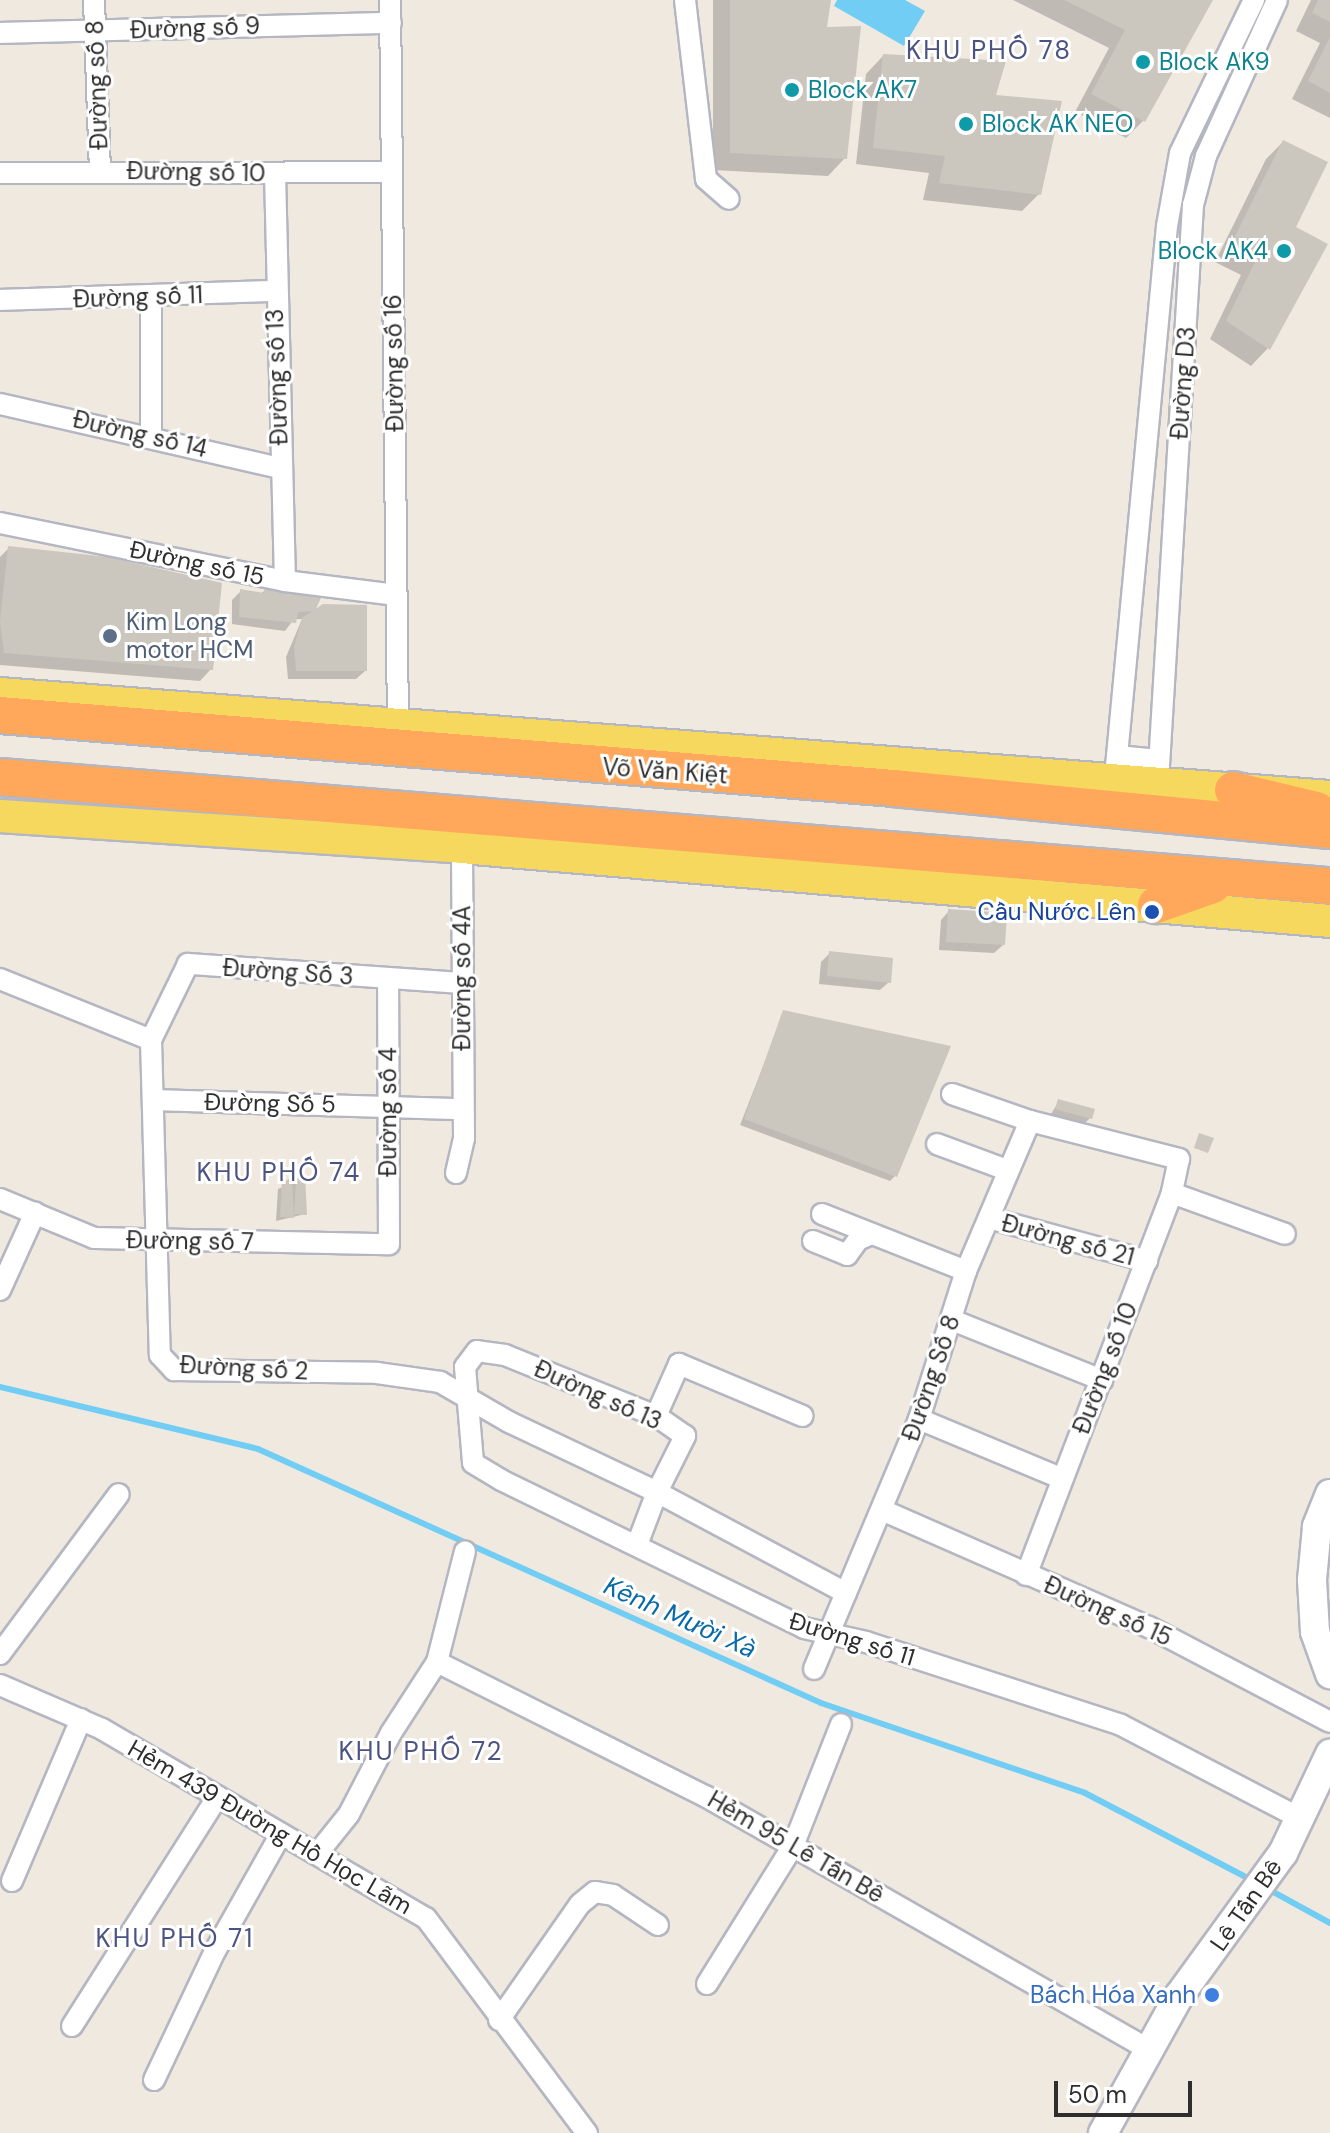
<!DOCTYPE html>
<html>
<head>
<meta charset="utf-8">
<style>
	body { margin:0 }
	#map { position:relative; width:1330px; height:2133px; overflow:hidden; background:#efe9e0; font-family:"DM Sans",sans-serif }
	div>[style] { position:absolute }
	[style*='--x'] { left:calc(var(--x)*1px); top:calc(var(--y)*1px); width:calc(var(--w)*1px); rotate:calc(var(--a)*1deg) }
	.water>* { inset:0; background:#71cdf4 }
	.shadow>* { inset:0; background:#0003 }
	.stream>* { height:6px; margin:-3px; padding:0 3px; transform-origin:3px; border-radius:3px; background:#71cdf4 }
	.building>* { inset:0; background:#cbc7be }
	.roads { filter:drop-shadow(2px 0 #b4b6c1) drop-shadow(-2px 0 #b4b6c1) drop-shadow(0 2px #b4b6c1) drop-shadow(0 -2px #b4b6c1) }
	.street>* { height:20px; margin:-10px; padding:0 10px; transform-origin:10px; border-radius:10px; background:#fff }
	.secondary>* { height:28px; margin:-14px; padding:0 14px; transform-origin:14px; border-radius:14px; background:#fff }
	.primary>* { height:32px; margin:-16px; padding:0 16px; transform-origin:16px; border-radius:16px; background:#f7d85e }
	.highway>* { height:36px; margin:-18px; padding:0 18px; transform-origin:18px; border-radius:18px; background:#ffa85c }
	.dots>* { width:22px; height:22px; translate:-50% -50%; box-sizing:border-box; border:4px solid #fff; border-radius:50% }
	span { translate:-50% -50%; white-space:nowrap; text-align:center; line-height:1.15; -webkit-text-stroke:6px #fff; paint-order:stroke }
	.street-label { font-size:24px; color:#2e2e2e }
	.culture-label { font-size:24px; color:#0d838f }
	.left { translate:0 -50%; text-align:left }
	.right { translate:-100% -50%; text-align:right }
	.service-label { font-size:24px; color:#4e5e75 }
	.transit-label { font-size:24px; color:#164399 }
	.shop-label { font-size:24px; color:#366cbe }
	.neighbourhood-label { font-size:26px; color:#4b5382; letter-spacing:2px }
	.water-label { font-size:26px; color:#086ba8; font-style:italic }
	.scale { position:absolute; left:1054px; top:2081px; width:138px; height:36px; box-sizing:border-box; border:4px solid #2e2e2e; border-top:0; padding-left:10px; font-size:24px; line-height:28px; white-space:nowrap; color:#2e2e2e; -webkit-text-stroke:6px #fff; paint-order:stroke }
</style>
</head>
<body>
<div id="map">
	<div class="water">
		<i style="clip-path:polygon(837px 0,905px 0,925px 11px,904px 46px,834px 6px)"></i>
	</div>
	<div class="shadow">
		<i style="clip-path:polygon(713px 0,829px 0,825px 29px,845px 158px,828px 176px,713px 170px)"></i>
		<i style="clip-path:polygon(1013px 0,1210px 0,1143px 121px,1126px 138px,1075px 112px,1109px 48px)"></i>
		<i style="clip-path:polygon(1311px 0,1330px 0,1330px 118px,1292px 99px,1320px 43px,1296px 31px)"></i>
		<i style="clip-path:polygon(883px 56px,994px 97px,1039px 194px,1022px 211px,923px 200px,929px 173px,856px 164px,866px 74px)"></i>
		<i style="clip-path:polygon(1283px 142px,1293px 228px,1268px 348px,1251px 366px,1210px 339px,1241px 275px,1215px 262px,1266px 159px)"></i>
		<i style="clip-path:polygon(9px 548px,211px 669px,200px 681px,0 665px,0 557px)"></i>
		<i style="clip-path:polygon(265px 590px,318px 600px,308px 620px,365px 671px,356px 679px,288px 679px,286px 657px,302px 619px,294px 619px,285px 631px,232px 624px,232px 600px,240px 592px,261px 594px)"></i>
		<i style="clip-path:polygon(949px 911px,1003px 945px,994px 953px,939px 950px,941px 920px)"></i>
		<i style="clip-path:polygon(830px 953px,889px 982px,880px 990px,819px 984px,821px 962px)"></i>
		<i style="clip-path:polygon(784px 1013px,895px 1176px,890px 1181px,740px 1125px)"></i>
		<i style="clip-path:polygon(1059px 1101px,1090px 1118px,1085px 1123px,1051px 1114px)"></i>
		<i style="clip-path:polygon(297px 1181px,305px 1214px,276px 1221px,278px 1189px)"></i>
	</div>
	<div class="stream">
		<i style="--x:0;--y:1387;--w:265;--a:13.5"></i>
		<i style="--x:258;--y:1449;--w:618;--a:24.28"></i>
		<i style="--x:821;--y:1703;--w:279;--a:18.8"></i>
		<i style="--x:1085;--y:1793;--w:190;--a:27.6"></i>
		<i style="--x:1266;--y:1888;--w:73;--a:28.7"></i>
	</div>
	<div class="building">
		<i style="clip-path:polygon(730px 0,831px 0,827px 27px,861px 26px,847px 159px,730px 153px)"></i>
		<i style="clip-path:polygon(1064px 0,1213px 0,1145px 122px,1091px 94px,1125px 30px)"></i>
		<i style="clip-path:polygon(1318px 0,1330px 0,1330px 22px,1312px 13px)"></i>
		<i style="clip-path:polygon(1330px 37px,1330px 93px,1308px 81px)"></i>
		<i style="clip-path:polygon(883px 54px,1006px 61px,996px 95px,1062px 101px,1041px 195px,939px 183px,945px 156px,873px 148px)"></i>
		<i style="clip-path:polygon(1283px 140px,1328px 162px,1296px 227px,1328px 244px,1270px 350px,1226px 321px,1257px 258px,1231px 244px)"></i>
		<i style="clip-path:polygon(8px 546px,108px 557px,222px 583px,213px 670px,4px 653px,0 622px)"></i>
		<i style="clip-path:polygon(265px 587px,321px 598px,315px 611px,298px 612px,296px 623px,239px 617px,240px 589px,264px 593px)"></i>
		<i style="clip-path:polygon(323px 604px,367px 605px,367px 671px,296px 671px,294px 647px,302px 618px)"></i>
		<i style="clip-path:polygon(948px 909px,1007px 913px,1005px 945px,946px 942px)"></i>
		<i style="clip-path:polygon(829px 951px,893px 958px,891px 983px,827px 976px)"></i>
		<i style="clip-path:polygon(783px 1010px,951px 1046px,897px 1177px,744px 1119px)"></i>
		<i style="clip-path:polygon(1058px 1099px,1095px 1109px,1092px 1119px,1055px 1109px)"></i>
		<i style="clip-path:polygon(1199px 1133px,1214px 1138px,1208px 1153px,1194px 1148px)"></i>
		<i style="clip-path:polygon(305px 1175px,307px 1215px,294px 1214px,296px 1179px)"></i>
		<i style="clip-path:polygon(292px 1178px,294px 1218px,280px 1217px,282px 1182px)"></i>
	</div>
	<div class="roads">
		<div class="street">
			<i style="--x:94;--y:0;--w:171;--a:88"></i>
			<i style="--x:390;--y:0;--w:725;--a:89.37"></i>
			<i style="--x:685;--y:0;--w:180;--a:83.3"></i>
			<i style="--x:706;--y:179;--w:30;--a:41"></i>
			<i style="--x:0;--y:33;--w:391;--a:-1.5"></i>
			<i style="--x:0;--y:173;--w:392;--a:-0.1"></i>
			<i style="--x:275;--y:173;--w:408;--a:88.6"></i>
			<i style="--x:0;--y:300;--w:275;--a:-1.9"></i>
			<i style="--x:0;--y:404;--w:287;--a:12.9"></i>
			<i style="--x:151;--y:435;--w:137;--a:-90"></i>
			<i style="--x:0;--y:523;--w:291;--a:11.5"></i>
			<i style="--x:285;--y:581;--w:112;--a:7.2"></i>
			<i style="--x:1117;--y:756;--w:42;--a:5.4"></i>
			<i style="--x:1115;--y:777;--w:553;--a:-84.61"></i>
			<i style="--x:1167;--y:226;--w:74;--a:-79.9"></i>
			<i style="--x:1180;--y:153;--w:170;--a:-64.2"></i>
			<i style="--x:1158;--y:782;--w:578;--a:-86.53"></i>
			<i style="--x:1193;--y:205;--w:51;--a:-75.1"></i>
			<i style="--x:1206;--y:156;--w:171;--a:-65.5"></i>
			<i style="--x:0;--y:979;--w:163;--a:22"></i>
			<i style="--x:462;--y:983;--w:275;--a:-176"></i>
			<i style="--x:188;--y:964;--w:85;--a:116"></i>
			<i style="--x:151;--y:1040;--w:315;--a:88.4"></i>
			<i style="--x:160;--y:1355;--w:21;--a:47"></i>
			<i style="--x:174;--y:1370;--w:203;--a:0.8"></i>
			<i style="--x:377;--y:1373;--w:64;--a:8.1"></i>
			<i style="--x:440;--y:1382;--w:80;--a:30.1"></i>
			<i style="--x:509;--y:1422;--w:164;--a:25.3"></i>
			<i style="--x:657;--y:1492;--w:57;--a:110.7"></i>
			<i style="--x:952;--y:1094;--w:83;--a:19.1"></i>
			<i style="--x:1030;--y:1121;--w:154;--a:14.3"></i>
			<i style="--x:1179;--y:1159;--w:35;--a:102"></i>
			<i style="--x:1172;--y:1193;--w:409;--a:110.9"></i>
			<i style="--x:154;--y:1100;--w:307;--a:1.7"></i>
			<i style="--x:937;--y:1144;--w:75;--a:20.4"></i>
			<i style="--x:456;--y:1173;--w:36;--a:-77"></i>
			<i style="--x:464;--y:1138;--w:291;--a:-90.4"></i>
			<i style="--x:1172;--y:1193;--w:120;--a:19.9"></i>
			<i style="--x:0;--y:1199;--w:102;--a:22.5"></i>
			<i style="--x:94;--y:1238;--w:295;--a:1.2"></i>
			<i style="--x:389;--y:1244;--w:265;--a:-90.2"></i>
			<i style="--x:822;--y:1214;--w:155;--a:21.6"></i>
			<i style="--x:989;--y:1218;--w:164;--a:15.2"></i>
			<i style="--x:813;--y:1241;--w:37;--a:22"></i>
			<i style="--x:847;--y:1255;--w:19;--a:-54"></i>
			<i style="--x:858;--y:1240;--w:14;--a:-25"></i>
			<i style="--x:0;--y:1290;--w:85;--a:-65.6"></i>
			<i style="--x:952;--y:1320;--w:162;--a:21.8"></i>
			<i style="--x:656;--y:1416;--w:57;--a:-66.1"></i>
			<i style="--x:679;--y:1364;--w:134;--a:22.8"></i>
			<i style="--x:919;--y:1419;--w:154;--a:22.6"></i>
			<i style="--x:882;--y:1510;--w:292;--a:23.7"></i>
			<i style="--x:1149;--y:1627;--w:204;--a:27.7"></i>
			<i style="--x:846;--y:1593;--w:214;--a:-151.9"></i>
			<i style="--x:657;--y:1492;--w:63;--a:-63.4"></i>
			<i style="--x:685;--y:1436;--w:35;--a:-145"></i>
			<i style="--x:656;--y:1416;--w:163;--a:-158"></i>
			<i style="--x:505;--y:1355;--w:28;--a:-172"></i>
			<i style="--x:477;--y:1351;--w:20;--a:127"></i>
			<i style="--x:465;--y:1367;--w:96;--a:85.2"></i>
			<i style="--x:473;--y:1463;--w:33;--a:31"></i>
			<i style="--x:501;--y:1480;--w:337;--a:26"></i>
			<i style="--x:804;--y:1628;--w:64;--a:12.7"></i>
			<i style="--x:866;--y:1642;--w:268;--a:18"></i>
			<i style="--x:1121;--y:1725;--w:202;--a:27.5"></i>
			<i style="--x:0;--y:1654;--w:199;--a:-53.4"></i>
			<i style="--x:437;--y:1662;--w:300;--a:26.6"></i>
			<i style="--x:705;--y:1796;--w:508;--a:29.74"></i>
			<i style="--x:814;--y:1669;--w:271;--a:-67.2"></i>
			<i style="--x:919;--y:1419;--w:155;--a:-72.4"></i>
			<i style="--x:966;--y:1271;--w:163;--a:-66.9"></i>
			<i style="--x:0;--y:1685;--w:111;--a:23.3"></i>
			<i style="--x:102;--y:1729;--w:375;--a:30.3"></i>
			<i style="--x:426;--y:1918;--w:269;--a:53.2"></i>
			<i style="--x:317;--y:1854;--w:51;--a:-51.3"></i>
			<i style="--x:349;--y:1814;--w:91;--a:-62.6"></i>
			<i style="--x:391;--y:1733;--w:85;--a:-57.1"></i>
			<i style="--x:437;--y:1662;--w:114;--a:-75.8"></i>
			<i style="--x:12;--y:1881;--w:176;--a:-66.9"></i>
			<i style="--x:707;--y:1984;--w:163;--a:-58.1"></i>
			<i style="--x:793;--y:1846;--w:131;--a:-68.5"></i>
			<i style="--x:499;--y:2020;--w:141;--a:-55.1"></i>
			<i style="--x:580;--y:1904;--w:19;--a:-39"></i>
			<i style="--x:595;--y:1892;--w:18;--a:9"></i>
			<i style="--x:613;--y:1895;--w:54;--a:33.7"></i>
			<i style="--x:72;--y:2026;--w:272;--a:-57.6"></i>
			<i style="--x:154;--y:2080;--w:143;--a:-64.7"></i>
			<i style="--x:215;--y:1951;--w:134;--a:-60.6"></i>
		</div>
		<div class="secondary">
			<i style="--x:1330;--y:1494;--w:35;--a:112"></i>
			<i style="--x:1317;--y:1527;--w:53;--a:95.4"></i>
			<i style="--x:1312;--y:1580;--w:52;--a:86.7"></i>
			<i style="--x:1315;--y:1632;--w:45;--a:70.3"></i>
			<i style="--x:1103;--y:2133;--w:157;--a:-61"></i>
			<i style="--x:1179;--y:1996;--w:177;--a:-54"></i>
			<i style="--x:1283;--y:1853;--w:110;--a:-64.6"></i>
		</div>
		<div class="primary">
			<i style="--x:0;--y:694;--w:1334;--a:4.43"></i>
			<i style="--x:0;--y:816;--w:463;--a:3.8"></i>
			<i style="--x:462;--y:847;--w:871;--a:4.87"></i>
		</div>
		<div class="highway">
			<i style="--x:0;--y:715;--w:896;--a:4.67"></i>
			<i style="--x:893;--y:788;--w:439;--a:5.5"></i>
			<i style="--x:0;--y:777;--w:1334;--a:4.69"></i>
			<i style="--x:1233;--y:790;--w:86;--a:13.4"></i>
			<i style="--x:1156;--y:905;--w:60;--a:-19.3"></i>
		</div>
	</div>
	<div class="dots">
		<i style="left:1143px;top:62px;background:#0f9aa8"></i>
		<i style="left:792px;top:90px;background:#0f9aa8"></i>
		<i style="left:966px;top:124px;background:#0f9aa8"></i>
		<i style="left:1284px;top:251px;background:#0f9aa8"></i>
		<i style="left:110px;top:636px;background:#5c6f8a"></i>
		<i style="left:1152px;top:912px;background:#1a4fb4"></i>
		<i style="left:1212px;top:1995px;background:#3f7fe0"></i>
	</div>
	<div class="street-label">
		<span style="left:195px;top:28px;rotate:-2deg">Đường số 9</span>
		<span style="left:97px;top:85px;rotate:-92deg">Đường số 8</span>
		<span style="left:196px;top:172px;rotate:1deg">Đường số 10</span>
		<span style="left:138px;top:297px;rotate:-2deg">Đường số 11</span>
		<span style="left:394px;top:363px;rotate:-91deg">Đường số 16</span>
		<span style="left:277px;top:377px;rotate:-92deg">Đường số 13</span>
		<span style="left:1183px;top:383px;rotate:-86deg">Đường D3</span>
		<span style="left:140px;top:434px;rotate:13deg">Đường số 14</span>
		<span style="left:197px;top:563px;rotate:12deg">Đường số 15</span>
		<span style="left:665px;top:771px;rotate:4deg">Võ Văn Kiệt</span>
		<span style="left:288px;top:972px;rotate:4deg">Đường Số 3</span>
		<span style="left:462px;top:978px;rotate:-90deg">Đường số 4A</span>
		<span style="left:270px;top:1103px;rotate:1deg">Đường Số 5</span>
		<span style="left:388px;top:1112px;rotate:-90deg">Đường số 4</span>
		<span style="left:1068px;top:1240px;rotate:15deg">Đường số 21</span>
		<span style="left:190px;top:1241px;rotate:1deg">Đường số 7</span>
		<span style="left:244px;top:1368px;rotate:3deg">Đường số 2</span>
		<span style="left:1105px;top:1368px;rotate:-69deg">Đường số 10</span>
		<span style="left:931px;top:1378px;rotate:-71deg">Đường Số 8</span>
		<span style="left:598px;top:1395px;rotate:24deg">Đường số 13</span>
		<span style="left:1108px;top:1611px;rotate:24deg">Đường số 15</span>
		<span style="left:852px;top:1639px;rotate:17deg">Đường số 11</span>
		<span style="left:270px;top:1827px;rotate:30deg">Hẻm 439 Đường Hồ Học Lãm</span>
		<span style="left:796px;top:1847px;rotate:30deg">Hẻm 95 Lê Tấn Bê</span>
		<span style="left:1246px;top:1905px;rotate:-55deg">Lê Tấn Bê</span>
	</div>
	<div class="culture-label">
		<span class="left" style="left:1159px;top:62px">Block AK9</span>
		<span class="left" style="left:808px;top:90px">Block AK7</span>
		<span class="left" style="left:982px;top:124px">Block AK NEO</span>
		<span class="right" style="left:1268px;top:251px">Block AK4</span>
	</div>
	<div class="service-label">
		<span class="left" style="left:126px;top:636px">Kim Long<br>motor HCM</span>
	</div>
	<div class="transit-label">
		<span class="right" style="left:1136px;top:912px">Cầu Nước Lên</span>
	</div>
	<div class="shop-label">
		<span class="right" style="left:1196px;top:1995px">Bách Hóa Xanh</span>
	</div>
	<div class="neighbourhood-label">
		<span style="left:989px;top:51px">KHU PHỐ 78</span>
		<span style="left:279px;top:1173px">KHU PHỐ 74</span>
		<span style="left:421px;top:1752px">KHU PHỐ 72</span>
		<span style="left:175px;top:1939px">KHU PHỐ 71</span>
	</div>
	<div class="water-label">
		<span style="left:680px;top:1618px;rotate:24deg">Kênh Mười Xà</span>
	</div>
	<div class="scale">50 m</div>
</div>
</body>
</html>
